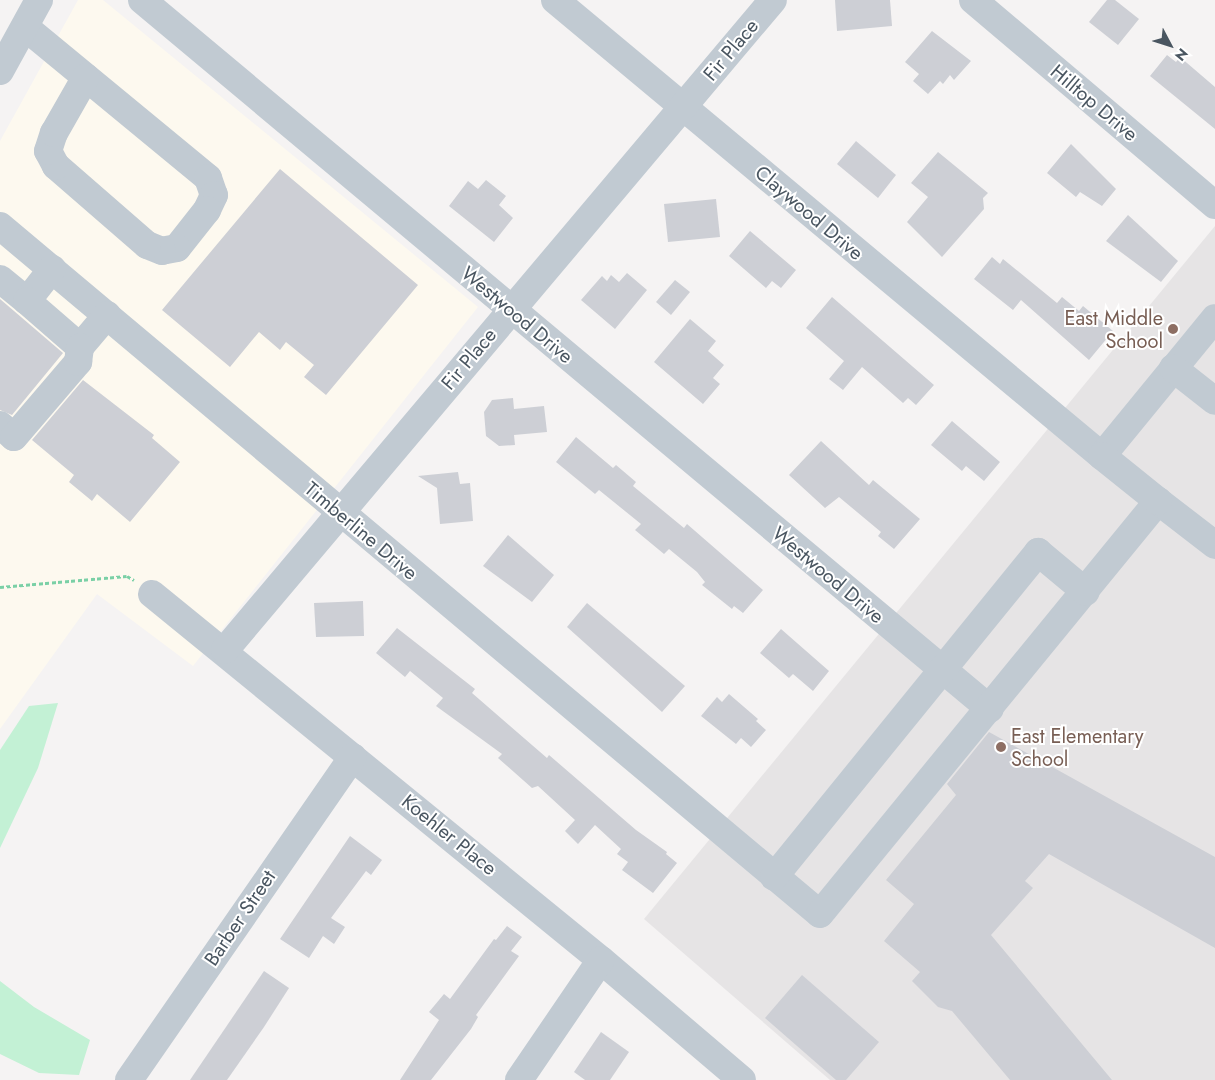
<!DOCTYPE html>
<html>
<head>
<meta charset="utf-8">
<style>
	body { margin:0 }
	#map { position:relative; width:1215px; height:1080px; overflow:hidden; background:#f5f3f3; font-family:Jost,sans-serif }
	div>[style] { position:absolute }
	[style*='--x'] { left:calc(var(--x)*1px); top:calc(var(--y)*1px); width:calc(var(--w)*1px); rotate:calc(var(--a)*1deg) }
	.commercial>* { inset:0; background:#fdf9ef }
	.education>* { inset:0; background:#e6e4e5 }
	.green>* { inset:0; background:#c3f1d5 }
	.building>* { inset:0; background:#cdcfd5 }
	.path>* { height:3px; margin-top:-1.5px; transform-origin:0; background:repeating-linear-gradient(90deg,#7ad0a6 0 4px,transparent 0 6.5px) }
	.minor>* { height:28px; margin:-14px; padding:0 14px; transform-origin:14px; border-radius:14px; background:#c1cad2 }
	.dots>* { width:14px; height:14px; translate:-50% -50%; box-sizing:border-box; border:2px solid #fff; border-radius:50% }
	span { translate:-50% -50%; white-space:nowrap; text-align:center; line-height:1.15; -webkit-text-stroke:4px #fff; paint-order:stroke }
	.street-label { font-size:20px; color:#4a5661 }
	.education-label { font-size:20px; color:#785e54 }
	.right { translate:-100% -50%; text-align:right }
	.left { translate:0 -50%; text-align:left }
	.north { position:absolute; left:1145px; top:20px; width:50px; height:50px; -webkit-text-stroke:4px #fff; paint-order:stroke; rotate:130deg; font-size:14px; font-weight:700; line-height:20px; text-align:center; color:#4a5661 }
	.north::after { content:''; display:block; margin:auto; width:18px; height:22px; background:#4a5661; clip-path:polygon(50% 0,100% 100%,50% 72%,0 100%) }
</style>
</head>
<body>
<div id="map">
	<div class="commercial">
		<i style="clip-path:polygon(78px 0,103px 0,478px 307px,193px 666px,97px 594px,0 729px,0 141px)"></i>
	</div>
	<div class="education">
		<i style="clip-path:polygon(1215px 226px,1215px 1080px,830px 1080px,644px 919px)"></i>
	</div>
	<div class="green">
		<i style="clip-path:polygon(58px 703px,38px 768px,0 848px,0 750px,29px 706px)"></i>
		<i style="clip-path:polygon(0 981px,34px 1007px,90px 1040px,79px 1075px,39px 1073px,0 1054px)"></i>
	</div>
	<div class="building">
		<i style="clip-path:polygon(835px 0,890px 0,892px 26px,837px 31px)"></i>
		<i style="clip-path:polygon(1107px 0,1115px 0,1139px 19px,1118px 45px,1089px 22px)"></i>
		<i style="clip-path:polygon(932px 31px,971px 61px,954px 80px,950px 75px,943px 84px,940px 81px,928px 94px,913px 81px,919px 74px,905px 62px)"></i>
		<i style="clip-path:polygon(1167px 55px,1176px 62px,1180px 57px,1215px 87px,1215px 129px,1150px 76px)"></i>
		<i style="clip-path:polygon(856px 141px,896px 175px,878px 198px,837px 164px)"></i>
		<i style="clip-path:polygon(1071px 144px,1116px 189px,1102px 206px,1080px 192px,1076px 197px,1047px 173px)"></i>
		<i style="clip-path:polygon(938px 152px,988px 193px,983px 198px,984px 209px,942px 257px,907px 222px,928px 197px,911px 183px)"></i>
		<i style="clip-path:polygon(280px 169px,418px 285px,326px 395px,304px 377px,314px 365px,286px 342px,280px 350px,259px 332px,230px 367px,162px 310px)"></i>
		<i style="clip-path:polygon(486px 180px,506px 196px,499px 205px,513px 218px,494px 242px,449px 206px,468px 181px,478px 189px)"></i>
		<i style="clip-path:polygon(716px 199px,720px 237px,668px 242px,664px 204px)"></i>
		<i style="clip-path:polygon(1128px 215px,1178px 261px,1161px 282px,1106px 241px)"></i>
		<i style="clip-path:polygon(750px 231px,796px 270px,781px 288px,772px 281px,766px 288px,729px 256px)"></i>
		<i style="clip-path:polygon(992px 257px,1000px 264px,1003px 259px,1057px 303px,1062px 297px,1079px 311px,1083px 306px,1113px 331px,1089px 360px,1021px 300px,1013px 310px,974px 279px)"></i>
		<i style="clip-path:polygon(627px 273px,647px 290px,615px 329px,581px 300px,602px 276px,607px 281px,611px 275px,619px 282px)"></i>
		<i style="clip-path:polygon(675px 280px,690px 292px,671px 315px,656px 302px)"></i>
		<i style="clip-path:polygon(832px 297px,934px 385px,916px 405px,908px 398px,903px 403px,862px 367px,843px 390px,829px 379px,844px 361px,806px 328px)"></i>
		<i style="clip-path:polygon(0 299px,63px 353px,12px 415px,0 410px)"></i>
		<i style="clip-path:polygon(690px 319px,716px 341px,708px 351px,724px 365px,713px 378px,720px 384px,703px 404px,654px 362px)"></i>
		<i style="clip-path:polygon(83px 380px,154px 435px,152px 438px,180px 462px,130px 522px,97px 494px,92px 501px,69px 482px,74px 475px,32px 440px)"></i>
		<i style="clip-path:polygon(513px 398px,514px 409px,544px 406px,547px 432px,514px 435px,515px 445px,499px 446px,486px 436px,484px 412px,492px 400px)"></i>
		<i style="clip-path:polygon(952px 421px,1000px 462px,984px 481px,966px 466px,962px 471px,931px 445px)"></i>
		<i style="clip-path:polygon(576px 437px,613px 468px,616px 465px,636px 482px,633px 486px,684px 528px,687px 524px,763px 590px,743px 613px,734px 606px,732px 609px,702px 585px,705px 582px,697px 572px,669px 549px,664px 554px,635px 530px,641px 524px,599px 490px,595px 494px,556px 462px)"></i>
		<i style="clip-path:polygon(821px 441px,869px 485px,873px 480px,920px 519px,894px 549px,878px 536px,881px 532px,839px 497px,825px 508px,789px 475px)"></i>
		<i style="clip-path:polygon(458px 472px,460px 484px,470px 483px,473px 521px,440px 524px,437px 488px,418px 476px)"></i>
		<i style="clip-path:polygon(508px 535px,554px 575px,532px 602px,483px 566px)"></i>
		<i style="clip-path:polygon(363px 601px,364px 636px,316px 637px,314px 603px)"></i>
		<i style="clip-path:polygon(587px 603px,685px 686px,662px 712px,567px 627px)"></i>
		<i style="clip-path:polygon(397px 628px,475px 689px,472px 693px,547px 758px,549px 755px,636px 830px,667px 852px,666px 854px,677px 863px,653px 893px,622px 870px,628px 862px,617px 854px,621px 849px,595px 825px,578px 844px,565px 831px,575px 820px,538px 786px,532px 788px,498px 758px,502px 754px,436px 706px,443px 698px,410px 671px,405px 677px,376px 653px)"></i>
		<i style="clip-path:polygon(781px 629px,829px 671px,813px 691px,793px 674px,789px 678px,760px 653px)"></i>
		<i style="clip-path:polygon(729px 694px,758px 719px,756px 721px,766px 730px,751px 747px,741px 738px,736px 744px,701px 716px,717px 697px,722px 702px)"></i>
		<i style="clip-path:polygon(989px 732px,1215px 857px,1215px 948px,1049px 854px,1025px 881px,1033px 888px,991px 935px,1112px 1080px,1010px 1080px,952px 1011px,938px 1007px,912px 981px,920px 972px,884px 941px,914px 904px,886px 880px,956px 795px,947px 784px)"></i>
		<i style="clip-path:polygon(350px 836px,382px 860px,371px 875px,366px 871px,331px 918px,345px 927px,334px 944px,323px 936px,309px 958px,280px 939px)"></i>
		<i style="clip-path:polygon(507px 926px,522px 937px,511px 951px,519px 956px,476px 1015px,478px 1017px,471px 1029px,431px 1080px,400px 1080px,439px 1020px,429px 1012px,444px 994px,450px 999px,494px 939px,496px 940px)"></i>
		<i style="clip-path:polygon(264px 971px,289px 988px,264px 1027px,227px 1080px,190px 1080px)"></i>
		<i style="clip-path:polygon(802px 975px,879px 1042px,846px 1080px,836px 1080px,765px 1018px)"></i>
		<i style="clip-path:polygon(601px 1032px,629px 1052px,610px 1080px,585px 1080px,574px 1072px)"></i>
	</div>
	<div class="path">
		<i style="--x:0;--y:587;--w:127;--a:-5"></i>
		<i style="--x:127;--y:576;--w:8;--a:30"></i>
	</div>
	<div class="minor">
		<i style="--x:142;--y:0;--w:1105;--a:39.9"></i>
		<i style="--x:555;--y:0;--w:712;--a:39.82"></i>
		<i style="--x:1102;--y:456;--w:178;--a:-50.7"></i>
		<i style="--x:973;--y:0;--w:317;--a:40.3"></i>
		<i style="--x:25;--y:27;--w:237;--a:39.5"></i>
		<i style="--x:208;--y:178;--w:18;--a:71"></i>
		<i style="--x:214;--y:195;--w:17;--a:115"></i>
		<i style="--x:207;--y:210;--w:48;--a:128.3"></i>
		<i style="--x:177;--y:248;--w:15;--a:169"></i>
		<i style="--x:162;--y:251;--w:16;--a:-158"></i>
		<i style="--x:147;--y:245;--w:121;--a:-139"></i>
		<i style="--x:56;--y:166;--w:17;--a:-118"></i>
		<i style="--x:48;--y:151;--w:19;--a:-72"></i>
		<i style="--x:54;--y:133;--w:64;--a:-60.3"></i>
		<i style="--x:0;--y:71;--w:81;--a:-61.2"></i>
		<i style="--x:0;--y:226;--w:1070;--a:40"></i>
		<i style="--x:820;--y:914;--w:534;--a:-50.7"></i>
		<i style="--x:1158;--y:501;--w:72;--a:37.7"></i>
		<i style="--x:0;--y:279;--w:35;--a:39"></i>
		<i style="--x:27;--y:301;--w:41;--a:-52"></i>
		<i style="--x:27;--y:301;--w:70;--a:41"></i>
		<i style="--x:80;--y:347;--w:42;--a:-49.8"></i>
		<i style="--x:1173;--y:368;--w:53;--a:38.2"></i>
		<i style="--x:0;--y:425;--w:18;--a:41"></i>
		<i style="--x:14;--y:437;--w:99;--a:-49.5"></i>
		<i style="--x:78;--y:362;--w:15;--a:-82"></i>
		<i style="--x:1102;--y:456;--w:72;--a:38.8"></i>
		<i style="--x:152;--y:594;--w:579;--a:39.19"></i>
		<i style="--x:601;--y:960;--w:185;--a:40.4"></i>
		<i style="--x:225;--y:650;--w:850;--a:-49.87"></i>
		<i style="--x:774;--y:877;--w:419;--a:-50.9"></i>
		<i style="--x:1038;--y:552;--w:62;--a:39.8"></i>
		<i style="--x:129;--y:1080;--w:393;--a:-55.3"></i>
		<i style="--x:519;--y:1080;--w:145;--a:-55.7"></i>
	</div>
	<div class="dots">
		<i style="left:1173px;top:329px;background:#8d6e63"></i>
		<i style="left:1001px;top:747px;background:#8d6e63"></i>
	</div>
	<div class="street-label">
		<span style="left:731px;top:50px;rotate:-50deg">Fir Place</span>
		<span style="left:1094px;top:103px;rotate:40deg">Hilltop Drive</span>
		<span style="left:809px;top:213px;rotate:40deg">Claywood Drive</span>
		<span style="left:517px;top:315px;rotate:40deg">Westwood Drive</span>
		<span style="left:469px;top:359px;rotate:-50deg">Fir Place</span>
		<span style="left:361px;top:531px;rotate:40deg">Timberline Drive</span>
		<span style="left:828px;top:575px;rotate:40deg">Westwood Drive</span>
		<span style="left:449px;top:835px;rotate:39deg">Koehler Place</span>
		<span style="left:240px;top:918px;rotate:-56deg">Barber Street</span>
	</div>
	<div class="education-label">
		<span class="right" style="left:1163px;top:330px">East Middle<br>School</span>
		<span class="left" style="left:1011px;top:748px">East Elementary<br>School</span>
	</div>
	<div class="north">N</div>
</div>
</body>
</html>
